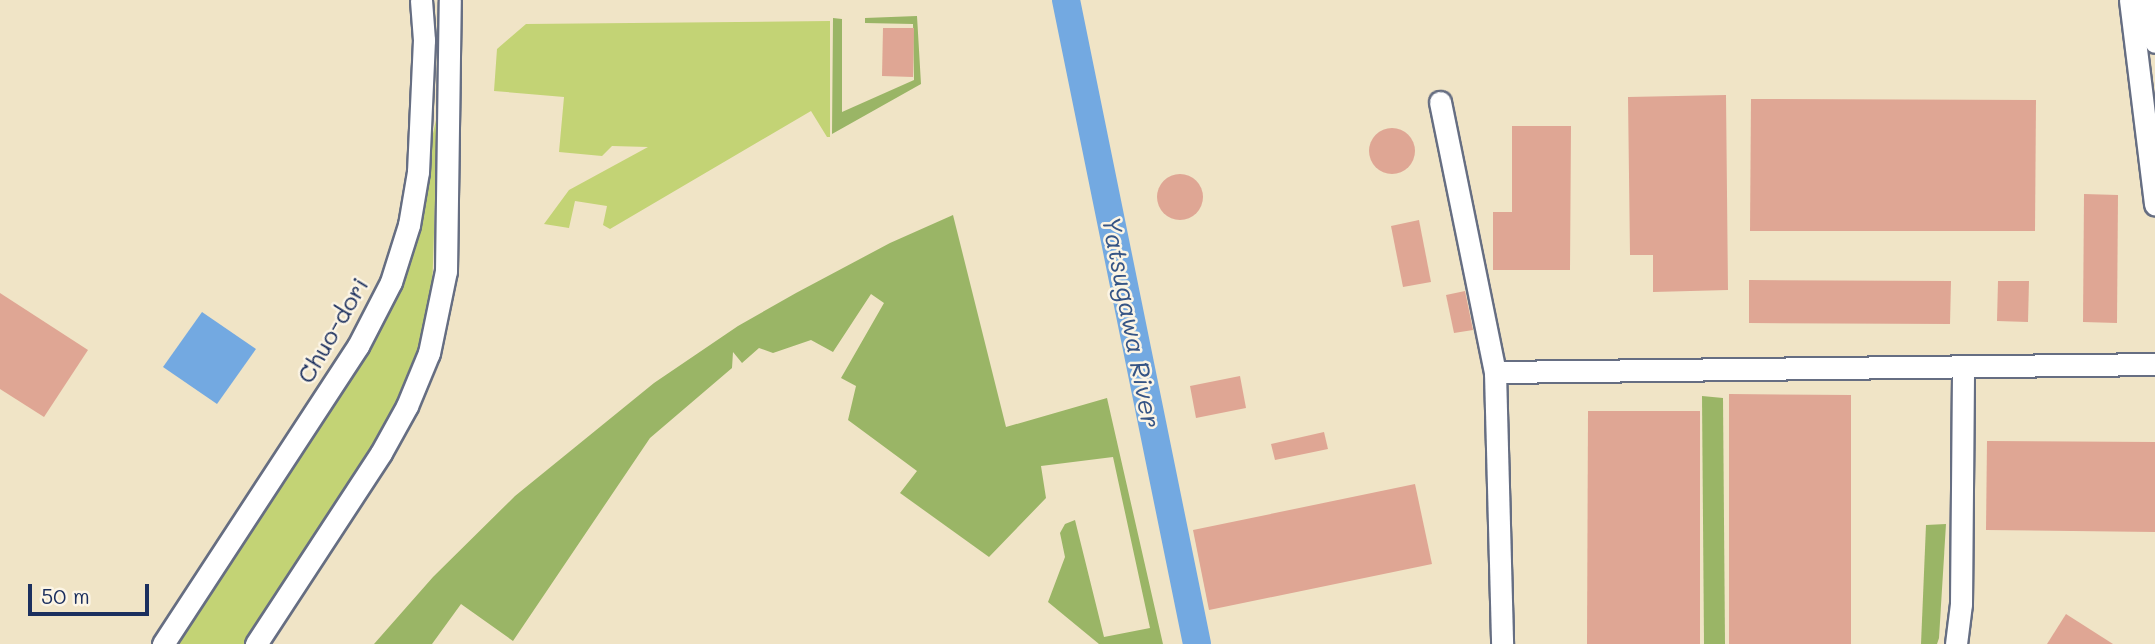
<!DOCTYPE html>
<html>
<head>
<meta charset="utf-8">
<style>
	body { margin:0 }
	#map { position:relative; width:2155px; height:644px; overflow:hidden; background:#f0e4c6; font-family:Mali,sans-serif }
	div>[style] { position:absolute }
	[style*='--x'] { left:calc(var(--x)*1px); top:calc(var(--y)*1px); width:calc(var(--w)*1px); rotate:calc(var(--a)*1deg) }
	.green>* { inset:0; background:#c3d375 }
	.forest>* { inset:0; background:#9ab566 }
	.water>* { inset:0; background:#73a9e1 }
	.river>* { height:28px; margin:-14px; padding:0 14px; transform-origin:14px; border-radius:14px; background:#73a9e1 }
	.building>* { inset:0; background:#dfa694 }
	.round { border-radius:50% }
	.roads { filter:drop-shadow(2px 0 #666e82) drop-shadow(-2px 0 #666e82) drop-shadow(0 2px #666e82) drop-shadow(0 -2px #666e82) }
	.minor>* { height:21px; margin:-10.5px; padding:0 10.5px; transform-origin:10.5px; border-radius:10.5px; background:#fff }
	span { translate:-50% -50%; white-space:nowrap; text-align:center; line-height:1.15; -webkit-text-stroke:5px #fcf5e5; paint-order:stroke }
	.street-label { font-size:24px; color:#1b2f5e }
	.water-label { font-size:26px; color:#355485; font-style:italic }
	.scale { position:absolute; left:28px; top:584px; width:121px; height:32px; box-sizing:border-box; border:4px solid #1b2f5e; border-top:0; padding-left:9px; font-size:21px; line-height:24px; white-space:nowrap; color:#1b2f5e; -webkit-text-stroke:5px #fcf5e5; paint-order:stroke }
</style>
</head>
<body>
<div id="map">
	<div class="green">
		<i style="clip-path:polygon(830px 21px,830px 137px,827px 137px,811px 111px,610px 229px,603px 225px,607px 206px,575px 201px,569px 228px,544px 224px,569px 190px,648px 147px,612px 146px,602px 156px,559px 152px,564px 97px,494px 91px,497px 49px,526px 24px)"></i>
		<i style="clip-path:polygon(438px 111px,432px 293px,419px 347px,398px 401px,373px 446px,244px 644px,175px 644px,383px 324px,399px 286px)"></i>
	</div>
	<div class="forest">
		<i style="clip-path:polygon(917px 16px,921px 84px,832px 134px,833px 18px,842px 19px,842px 112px,914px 80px,913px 24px,865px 23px,865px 18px)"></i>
		<i style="clip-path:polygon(953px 215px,1006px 427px,1107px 398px,1163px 644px,1099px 644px,1048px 602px,1065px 557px,1060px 533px,1065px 524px,1075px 520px,1104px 637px,1150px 628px,1113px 457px,1041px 466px,1046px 498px,989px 557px,900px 493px,917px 471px,848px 420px,856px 386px,841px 378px,884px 303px,871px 294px,833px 352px,811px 340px,773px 353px,759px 348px,742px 363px,733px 352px,732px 368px,650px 438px,513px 641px,461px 604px,432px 644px,374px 644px,433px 577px,515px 496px,654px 383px,738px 326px,796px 293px,890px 243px)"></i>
		<i style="clip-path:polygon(1702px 396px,1723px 398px,1725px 644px,1704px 644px)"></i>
		<i style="clip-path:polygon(1946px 524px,1939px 638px,1937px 644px,1921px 644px,1926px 525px)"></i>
	</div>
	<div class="water">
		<i style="clip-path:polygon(202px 312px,256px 349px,217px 404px,163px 367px)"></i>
	</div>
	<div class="river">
		<i style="--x:1066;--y:0;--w:657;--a:78.5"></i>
	</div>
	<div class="building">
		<i style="clip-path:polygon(883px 28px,914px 28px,913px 77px,882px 76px)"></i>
		<i style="clip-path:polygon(1726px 95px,1728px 290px,1653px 292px,1653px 255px,1630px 255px,1628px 97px)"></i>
		<i style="clip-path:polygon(1751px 99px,2036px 100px,2035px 231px,1750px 231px)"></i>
		<i style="clip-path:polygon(1512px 126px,1571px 126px,1570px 270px,1493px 270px,1493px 212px,1512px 212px)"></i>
		<i class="round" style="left:1369px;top:128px;width:46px;height:46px"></i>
		<i class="round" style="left:1157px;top:174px;width:46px;height:46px"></i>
		<i style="clip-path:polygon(2084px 194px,2118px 195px,2117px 323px,2083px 322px)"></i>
		<i style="clip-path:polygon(1419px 220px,1431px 282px,1403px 287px,1391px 226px)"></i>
		<i style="clip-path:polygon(1749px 280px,1951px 281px,1950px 324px,1749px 323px)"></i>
		<i style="clip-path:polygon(1998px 281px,2029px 281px,2028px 322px,1997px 321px)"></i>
		<i style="clip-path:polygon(1465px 291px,1473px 330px,1454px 333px,1446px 295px)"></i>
		<i style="clip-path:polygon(0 293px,88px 350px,44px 417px,0 389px)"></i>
		<i style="clip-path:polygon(1240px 376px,1246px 408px,1196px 418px,1190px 386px)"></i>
		<i style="clip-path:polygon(1729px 394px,1851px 395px,1851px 644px,1729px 644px)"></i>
		<i style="clip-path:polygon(1588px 411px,1700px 411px,1700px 644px,1587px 644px)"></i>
		<i style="clip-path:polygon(1324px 432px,1328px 449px,1275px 460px,1271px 444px)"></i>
		<i style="clip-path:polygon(1987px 441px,2155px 442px,2155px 532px,1986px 530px)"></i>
		<i style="clip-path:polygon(1415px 484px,1432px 564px,1209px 610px,1193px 530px)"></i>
		<i style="clip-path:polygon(2066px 614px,2113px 644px,2047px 644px)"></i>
	</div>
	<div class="roads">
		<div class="minor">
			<i style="--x:2130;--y:0;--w:206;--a:83"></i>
			<i style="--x:2150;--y:0;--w:42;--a:83.2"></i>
			<i style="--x:1440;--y:102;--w:276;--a:78.5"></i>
			<i style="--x:1495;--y:372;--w:272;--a:88.5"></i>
			<i style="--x:1495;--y:372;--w:660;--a:-0.69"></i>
			<i style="--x:163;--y:644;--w:356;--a:-56.8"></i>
			<i style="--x:358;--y:346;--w:72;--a:-62.7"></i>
			<i style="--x:391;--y:282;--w:60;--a:-72.5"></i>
			<i style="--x:409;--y:225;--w:54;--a:-80.4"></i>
			<i style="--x:418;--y:172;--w:132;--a:-87.4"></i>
			<i style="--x:424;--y:40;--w:40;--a:-94.3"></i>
			<i style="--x:256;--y:644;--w:228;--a:-56.8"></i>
			<i style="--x:381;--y:453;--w:54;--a:-61"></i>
			<i style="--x:407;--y:406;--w:57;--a:-67.5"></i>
			<i style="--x:429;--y:353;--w:84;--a:-78.3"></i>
			<i style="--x:446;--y:271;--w:271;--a:-89.2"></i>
			<i style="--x:1956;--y:644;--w:40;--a:-82.9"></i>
			<i style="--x:1961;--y:604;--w:237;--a:-89.5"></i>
		</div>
	</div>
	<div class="street-label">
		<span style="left:332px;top:330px;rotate:-60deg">Chuo-dori</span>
	</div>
	<div class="water-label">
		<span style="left:1131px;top:322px;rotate:79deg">Yatsugawa River</span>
	</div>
	<div class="scale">50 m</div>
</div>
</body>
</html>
